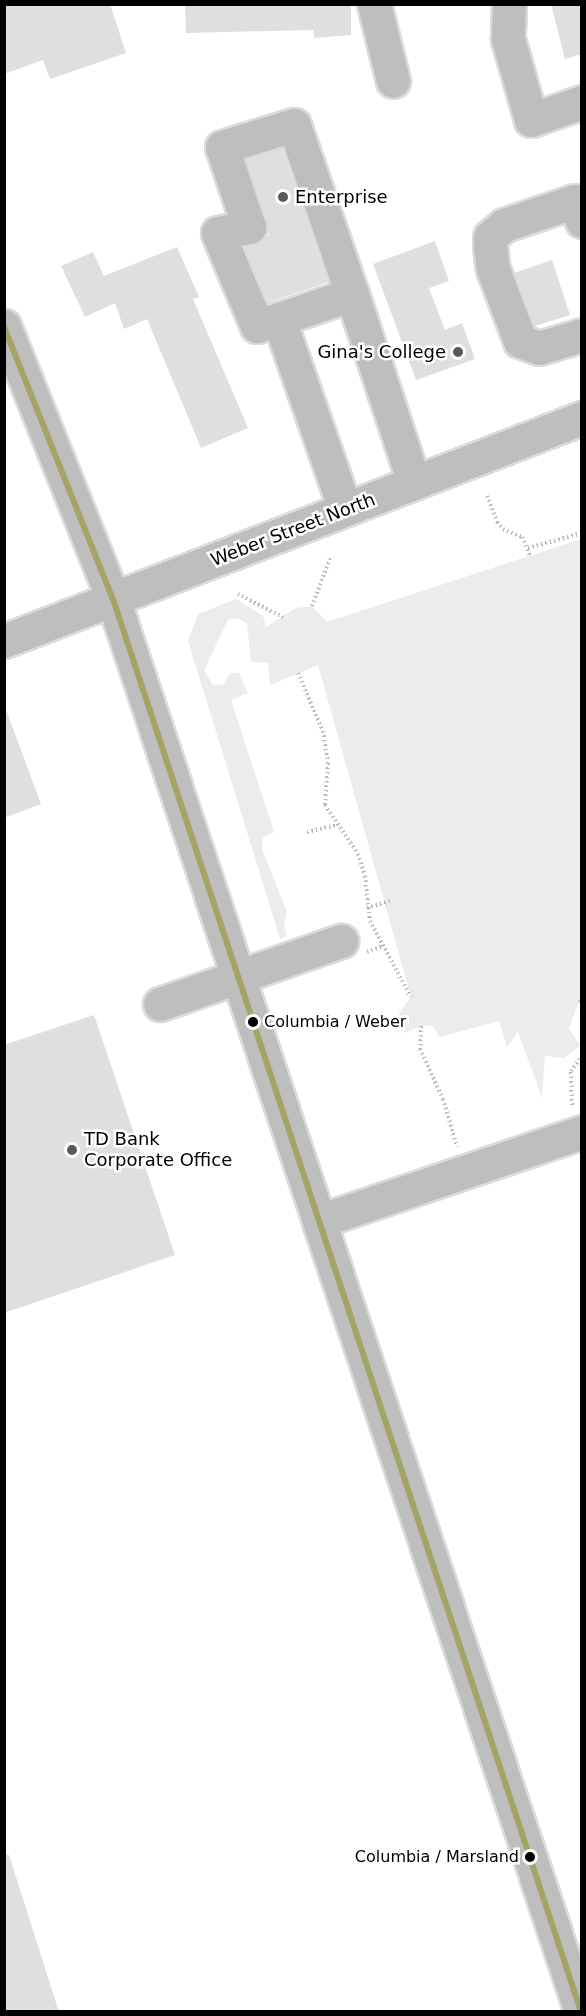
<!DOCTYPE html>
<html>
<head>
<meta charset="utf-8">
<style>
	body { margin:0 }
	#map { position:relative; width:586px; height:2016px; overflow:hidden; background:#fff; font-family:"DejaVu Sans",sans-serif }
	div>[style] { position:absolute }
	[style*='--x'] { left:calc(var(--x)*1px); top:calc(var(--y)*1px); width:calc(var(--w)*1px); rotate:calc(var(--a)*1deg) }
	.green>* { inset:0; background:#ececec }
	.building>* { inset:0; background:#dfdfdf }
	.path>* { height:4px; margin-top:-2px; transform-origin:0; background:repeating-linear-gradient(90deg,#b9b9b9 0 1.5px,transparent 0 4.5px) }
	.roads { filter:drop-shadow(2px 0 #dbdbdb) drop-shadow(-2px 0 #dbdbdb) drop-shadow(0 2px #dbdbdb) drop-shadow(0 -2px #dbdbdb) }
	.minor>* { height:33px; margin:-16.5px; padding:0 16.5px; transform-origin:16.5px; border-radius:16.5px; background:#bebebe }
	.major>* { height:33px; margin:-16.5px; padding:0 16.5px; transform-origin:16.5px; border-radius:16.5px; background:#bebebe }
	.bus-1>* { height:6px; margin:-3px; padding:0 3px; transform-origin:3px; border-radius:3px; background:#a4a466 }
	.dots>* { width:16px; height:16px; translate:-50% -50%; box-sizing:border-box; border:3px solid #fff; border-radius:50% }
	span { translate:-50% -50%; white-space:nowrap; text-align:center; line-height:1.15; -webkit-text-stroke:5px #fff; paint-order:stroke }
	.bus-label { font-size:16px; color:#000 }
	.left { translate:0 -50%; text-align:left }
	.right { translate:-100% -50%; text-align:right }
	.poi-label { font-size:18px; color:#000 }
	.street-label { font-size:18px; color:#000 }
	.frame { position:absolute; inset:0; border:6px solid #000; pointer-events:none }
</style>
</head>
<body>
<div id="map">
	<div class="green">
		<i style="clip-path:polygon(581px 539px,582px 1003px,579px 1001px,569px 1028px,580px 1046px,564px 1058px,545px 1056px,542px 1098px,518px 1032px,507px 1047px,499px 1021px,439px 1037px,433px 1026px,421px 1026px,405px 1033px,399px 1013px,411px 997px,318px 665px,270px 685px,268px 663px,251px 662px,247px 624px,239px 618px,228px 620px,204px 670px,213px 685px,224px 684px,230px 673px,239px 673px,248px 693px,231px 700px,274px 832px,263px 837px,262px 849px,287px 912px,284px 924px,287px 936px,280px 939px,188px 641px,198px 614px,236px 599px,263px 616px,266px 627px,296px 608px,312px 606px,327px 622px)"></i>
	</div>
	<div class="building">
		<i style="clip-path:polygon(4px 4px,110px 4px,126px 53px,50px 79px,43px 60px,4px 74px)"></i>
		<i style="clip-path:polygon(185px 4px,351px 4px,351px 35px,314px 38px,313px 30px,186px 33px)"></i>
		<i style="clip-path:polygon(551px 4px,582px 4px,582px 54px,565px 59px)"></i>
		<i style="clip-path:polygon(282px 148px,328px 282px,268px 303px,244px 247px,269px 235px,246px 159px)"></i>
		<i style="clip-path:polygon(435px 241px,449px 281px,429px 288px,445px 330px,462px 323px,475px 359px,416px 380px,373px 264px)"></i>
		<i style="clip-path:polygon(177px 247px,199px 297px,193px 299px,248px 428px,201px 448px,147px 319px,124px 329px,115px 303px,85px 317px,61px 266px,93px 252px,104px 276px)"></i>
		<i style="clip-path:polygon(552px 260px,570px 315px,535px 326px,514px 273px)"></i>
		<i style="clip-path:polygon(7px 712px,41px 804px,4px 818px,4px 713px)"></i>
		<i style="clip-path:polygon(94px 1015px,175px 1255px,4px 1313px,4px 1045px)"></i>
		<i style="clip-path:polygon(4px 1855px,9px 1855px,59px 2012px,4px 2012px)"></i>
	</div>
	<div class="path">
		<i style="--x:487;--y:496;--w:28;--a:69"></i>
		<i style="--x:497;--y:522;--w:9;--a:49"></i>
		<i style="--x:503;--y:529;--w:21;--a:23"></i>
		<i style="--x:522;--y:537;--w:21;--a:67"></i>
		<i style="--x:528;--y:548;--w:56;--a:-15.5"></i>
		<i style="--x:238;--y:594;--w:51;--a:27.1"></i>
		<i style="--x:312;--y:606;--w:51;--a:-69.4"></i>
		<i style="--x:298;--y:673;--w:63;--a:66.7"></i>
		<i style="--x:323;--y:731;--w:32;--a:81"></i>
		<i style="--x:328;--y:763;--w:42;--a:94.1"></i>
		<i style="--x:325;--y:805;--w:59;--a:56"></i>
		<i style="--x:358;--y:854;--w:23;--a:72"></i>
		<i style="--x:365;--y:876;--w:45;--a:83.7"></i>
		<i style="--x:370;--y:921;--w:86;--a:61.7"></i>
		<i style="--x:307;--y:832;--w:31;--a:-13"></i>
		<i style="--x:367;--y:908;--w:24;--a:-17"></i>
		<i style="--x:367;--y:952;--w:17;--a:-21"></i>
		<i style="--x:579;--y:1000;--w:4;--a:45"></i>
		<i style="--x:421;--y:1026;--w:23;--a:92"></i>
		<i style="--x:420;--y:1049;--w:55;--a:65.3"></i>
		<i style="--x:443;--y:1099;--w:50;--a:73.7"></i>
		<i style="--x:572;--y:1105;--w:34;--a:-92"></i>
		<i style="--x:571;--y:1071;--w:19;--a:-54"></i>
	</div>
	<div class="roads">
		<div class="minor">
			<i style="--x:374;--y:4;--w:79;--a:76.1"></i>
			<i style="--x:509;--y:4;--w:35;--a:92"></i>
			<i style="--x:508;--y:39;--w:84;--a:74.1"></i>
			<i style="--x:531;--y:120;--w:54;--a:-19.4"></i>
			<i style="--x:582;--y:221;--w:21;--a:-109"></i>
			<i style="--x:575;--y:201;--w:75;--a:161.3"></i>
			<i style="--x:504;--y:225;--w:18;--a:139"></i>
			<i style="--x:490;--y:237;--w:9;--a:90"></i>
			<i style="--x:490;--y:246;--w:23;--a:83"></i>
			<i style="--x:493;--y:269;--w:77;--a:69.4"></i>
			<i style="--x:520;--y:341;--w:20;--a:20"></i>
			<i style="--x:539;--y:348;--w:45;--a:-16.8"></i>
			<i style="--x:279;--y:319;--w:23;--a:162"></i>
			<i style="--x:257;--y:326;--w:101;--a:-112.8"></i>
			<i style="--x:218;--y:233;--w:32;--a:-11"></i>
			<i style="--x:249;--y:227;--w:84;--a:-108.6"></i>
			<i style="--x:222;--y:147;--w:75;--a:-17"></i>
			<i style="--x:294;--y:125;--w:179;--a:71.1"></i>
			<i style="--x:345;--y:509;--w:201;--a:-109.2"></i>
			<i style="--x:279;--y:319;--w:77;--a:-18.9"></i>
			<i style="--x:352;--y:294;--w:199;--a:71.8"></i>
			<i style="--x:160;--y:1004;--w:192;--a:-19.2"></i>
			<i style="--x:319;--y:1221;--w:278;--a:-18.7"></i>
		</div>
		<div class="major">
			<i style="--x:4;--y:326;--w:294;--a:68.2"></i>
			<i style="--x:113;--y:599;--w:1488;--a:71.67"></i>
			<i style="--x:4;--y:641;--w:620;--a:-21.1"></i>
		</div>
	</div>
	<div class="bus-1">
		<i style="--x:4;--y:327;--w:293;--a:68.2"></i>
		<i style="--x:113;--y:599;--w:1488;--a:71.67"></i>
	</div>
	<div class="dots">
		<i style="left:283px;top:197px;background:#595959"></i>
		<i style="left:458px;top:352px;background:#595959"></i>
		<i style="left:253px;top:1022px;background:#000"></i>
		<i style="left:72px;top:1150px;background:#595959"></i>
		<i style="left:530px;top:1857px;background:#000"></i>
	</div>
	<div class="bus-label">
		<span class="left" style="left:264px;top:1022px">Columbia / Weber</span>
		<span class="right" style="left:519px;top:1857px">Columbia / Marsland</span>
	</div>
	<div class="poi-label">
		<span class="left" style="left:295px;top:197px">Enterprise</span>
		<span class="right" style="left:446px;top:352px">Gina's College</span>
		<span class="left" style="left:84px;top:1150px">TD Bank<br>Corporate Office</span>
	</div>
	<div class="street-label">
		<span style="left:293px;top:530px;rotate:-21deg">Weber Street North</span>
	</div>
	<div class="frame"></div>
</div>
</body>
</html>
